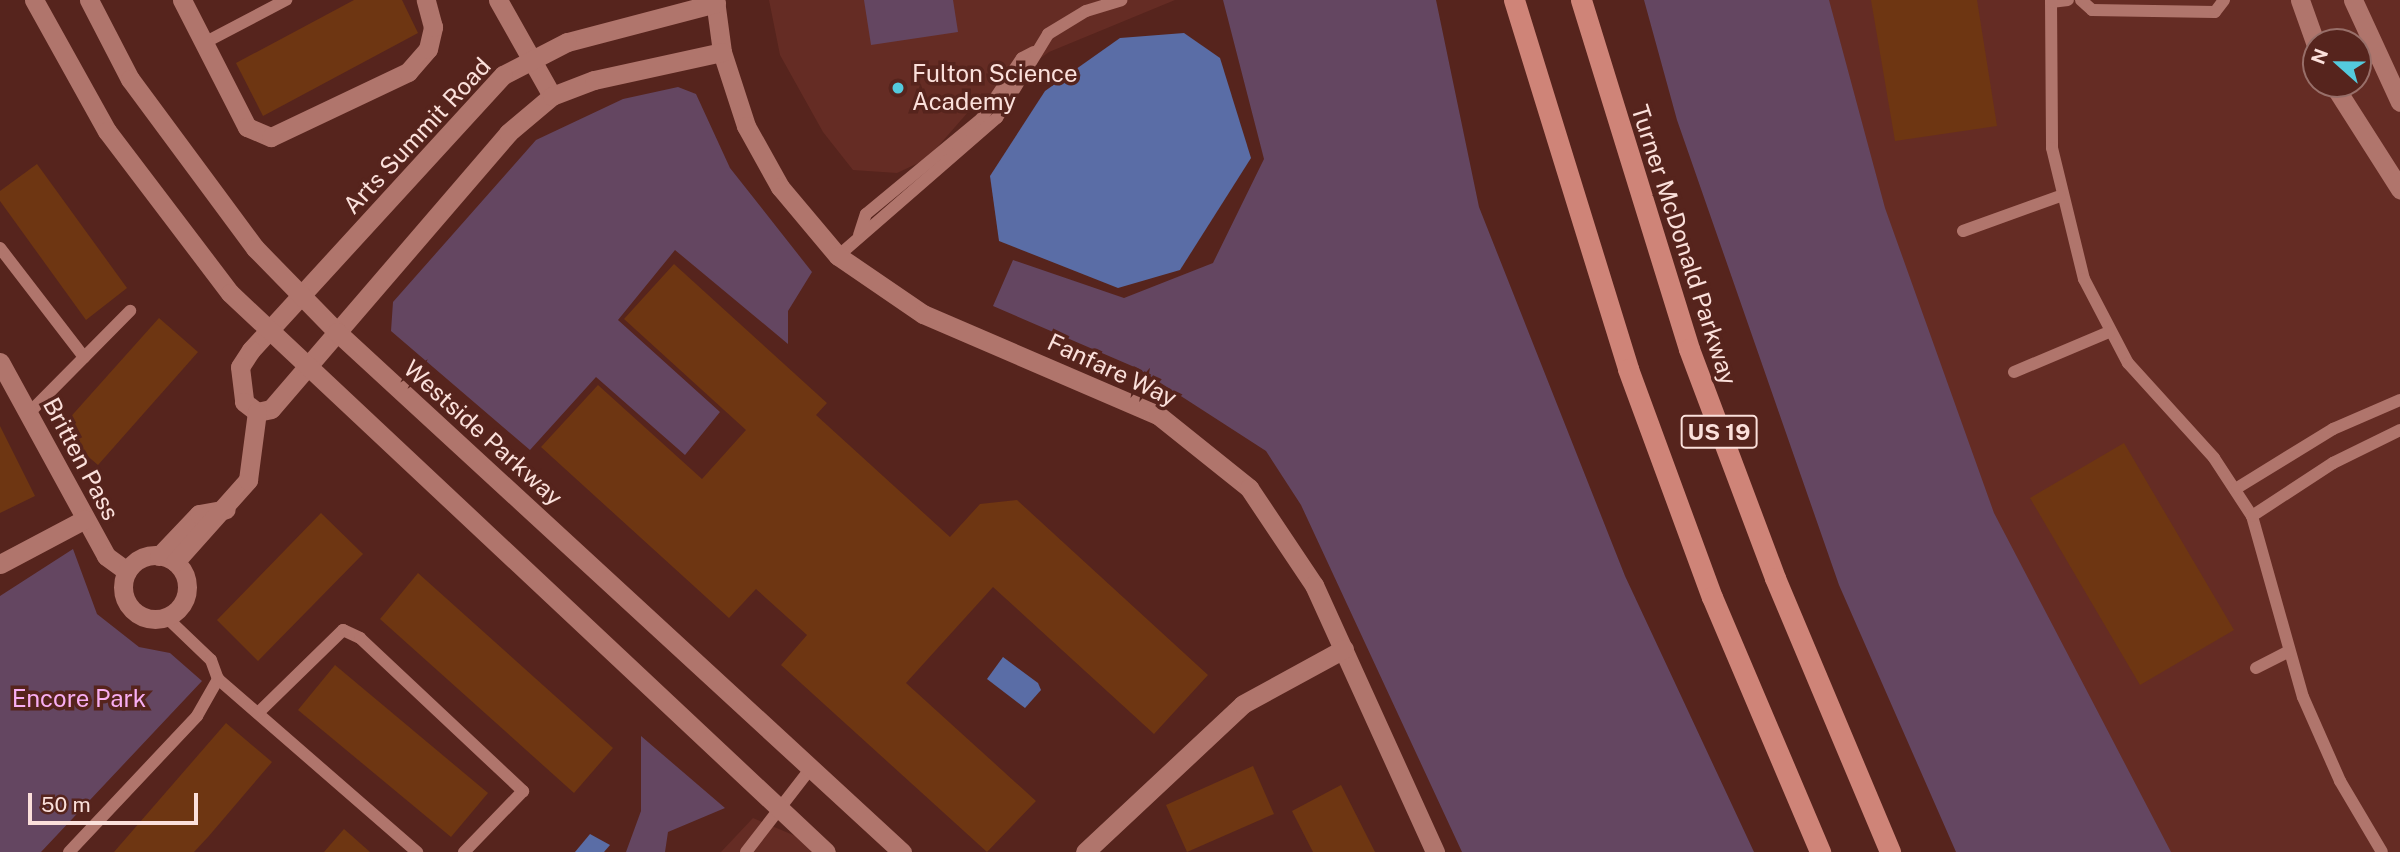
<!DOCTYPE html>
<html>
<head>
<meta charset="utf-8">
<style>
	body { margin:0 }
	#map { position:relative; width:2400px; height:852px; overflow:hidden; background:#56241d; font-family:"Public Sans",sans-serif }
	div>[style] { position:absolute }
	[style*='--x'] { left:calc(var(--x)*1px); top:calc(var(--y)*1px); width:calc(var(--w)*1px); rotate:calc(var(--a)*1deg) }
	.built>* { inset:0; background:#652c24 }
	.green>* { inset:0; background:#644661 }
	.water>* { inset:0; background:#5a6da6 }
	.building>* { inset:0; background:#6e3612 }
	.service>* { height:12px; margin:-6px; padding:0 6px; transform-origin:6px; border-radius:6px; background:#b0756c }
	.minor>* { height:19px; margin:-9.5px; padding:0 9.5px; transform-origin:9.5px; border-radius:9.5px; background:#b0756c }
	.minor>.ring { margin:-9.5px; padding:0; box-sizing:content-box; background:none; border:19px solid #b0756c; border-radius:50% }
	.secondary>* { height:19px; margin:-9.5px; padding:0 9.5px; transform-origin:9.5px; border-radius:9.5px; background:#b0756c }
	.motorway>* { height:21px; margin:-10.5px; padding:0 10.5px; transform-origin:10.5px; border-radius:10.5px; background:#cf8478 }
	.dots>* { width:19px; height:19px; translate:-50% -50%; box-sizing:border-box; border:4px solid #56241d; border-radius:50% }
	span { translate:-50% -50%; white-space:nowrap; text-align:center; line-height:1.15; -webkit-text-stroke:7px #56241d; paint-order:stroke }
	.shield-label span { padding:2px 5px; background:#56241d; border:2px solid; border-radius:5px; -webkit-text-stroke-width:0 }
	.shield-label { font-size:23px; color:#fbe0db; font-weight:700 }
	.poi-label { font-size:24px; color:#fbe0db }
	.left { translate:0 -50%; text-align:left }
	.street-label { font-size:24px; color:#fbe0db }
	.park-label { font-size:24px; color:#f8aef2 }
	.north { position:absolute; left:2302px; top:28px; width:70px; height:70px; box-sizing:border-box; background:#56241d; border:2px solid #986f69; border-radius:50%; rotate:291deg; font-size:19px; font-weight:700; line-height:28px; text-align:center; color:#fbe0db }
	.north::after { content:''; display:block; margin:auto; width:24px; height:32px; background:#54cadd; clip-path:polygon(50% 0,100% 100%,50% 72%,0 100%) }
	.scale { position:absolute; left:28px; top:793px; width:170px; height:32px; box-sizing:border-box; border:4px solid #fbe0db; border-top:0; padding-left:9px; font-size:21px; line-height:24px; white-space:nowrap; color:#fbe0db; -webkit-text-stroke:5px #56241d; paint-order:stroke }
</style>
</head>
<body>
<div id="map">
	<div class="built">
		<i style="clip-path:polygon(769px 0,1175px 0,1049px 52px,969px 111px,927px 159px,897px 173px,853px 170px,823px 132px,780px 55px)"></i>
		<i style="clip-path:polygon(evenodd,1715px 0,2400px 0,2400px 852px,2050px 852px,1715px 0,2316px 42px,2358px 42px,2358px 84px,2316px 84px,2316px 42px)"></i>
		<i style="clip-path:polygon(753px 818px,833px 852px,721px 852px)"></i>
	</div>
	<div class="green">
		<i style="clip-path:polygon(864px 0,953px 0,958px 32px,871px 45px)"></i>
		<i style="clip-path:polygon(1223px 0,1436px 0,1479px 207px,1625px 576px,1754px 852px,1462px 852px,1301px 505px,1266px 451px,1139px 369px,993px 306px,1013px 260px,1124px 298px,1213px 263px,1264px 159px)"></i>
		<i style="clip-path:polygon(1644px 0,1829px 0,1885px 208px,1994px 513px,2171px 852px,1956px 852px,1839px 585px,1677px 120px)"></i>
		<i style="clip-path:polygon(678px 87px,696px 94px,730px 168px,812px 272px,788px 311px,788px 344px,675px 250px,618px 320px,720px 412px,685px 455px,596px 377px,530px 450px,391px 331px,393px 302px,536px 140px,623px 99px)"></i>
		<i style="clip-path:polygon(73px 549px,97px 614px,139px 647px,170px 653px,202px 681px,41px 852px,0 852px,0 596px)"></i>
		<i style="clip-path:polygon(641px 736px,725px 808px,668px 832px,665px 852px,626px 852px,641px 811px)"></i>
	</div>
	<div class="water">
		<i style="clip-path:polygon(1184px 33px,1220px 58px,1251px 158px,1180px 270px,1118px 288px,999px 241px,990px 176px,1045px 91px,1120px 38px)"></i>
		<i style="clip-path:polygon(1003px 657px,1038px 683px,1041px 690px,1025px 708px,987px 679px)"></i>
		<i style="clip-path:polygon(590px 834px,610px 845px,604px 852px,575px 852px)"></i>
	</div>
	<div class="building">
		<i style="clip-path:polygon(354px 0,402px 0,418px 33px,263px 116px,236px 63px)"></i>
		<i style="clip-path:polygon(1871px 0,1977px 0,1997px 126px,1895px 141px)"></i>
		<i style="clip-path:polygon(37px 164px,127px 288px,86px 320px,0 201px,0 191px)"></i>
		<i style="clip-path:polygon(674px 264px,827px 403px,816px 415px,950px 537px,980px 504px,1017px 500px,1208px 675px,1154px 734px,993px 587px,906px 683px,1036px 801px,987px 852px,781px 665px,807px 635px,756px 589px,729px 618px,541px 447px,598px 385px,702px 479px,746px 430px,624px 319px)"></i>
		<i style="clip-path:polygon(159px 318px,198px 352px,98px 465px,58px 431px)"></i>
		<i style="clip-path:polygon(0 426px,35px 496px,0 513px)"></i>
		<i style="clip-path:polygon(2124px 443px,2234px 630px,2140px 685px,2030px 498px)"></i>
		<i style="clip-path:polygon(321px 513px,363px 554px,258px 661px,217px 620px)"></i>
		<i style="clip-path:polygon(418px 573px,613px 748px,574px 793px,380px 619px)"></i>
		<i style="clip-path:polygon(335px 665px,488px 793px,451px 837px,298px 710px)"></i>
		<i style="clip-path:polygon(226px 723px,272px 762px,208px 837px,194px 852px,114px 852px)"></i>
		<i style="clip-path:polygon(1253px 766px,1274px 814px,1187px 852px,1166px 805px)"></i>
		<i style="clip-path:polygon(1341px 785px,1375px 852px,1313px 852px,1292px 811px)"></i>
		<i style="clip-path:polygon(344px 829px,370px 852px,324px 852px)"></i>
	</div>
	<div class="service">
		<i style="--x:2051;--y:0;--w:148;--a:89.6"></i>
		<i style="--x:2052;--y:148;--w:135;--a:76.3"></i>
		<i style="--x:2084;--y:279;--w:95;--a:62.4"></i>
		<i style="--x:2128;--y:363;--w:128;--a:47.8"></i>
		<i style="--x:2214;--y:458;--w:69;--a:56.8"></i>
		<i style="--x:2252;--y:516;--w:188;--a:74.3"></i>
		<i style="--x:2303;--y:697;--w:92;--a:66.2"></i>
		<i style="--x:2340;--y:781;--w:82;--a:59.4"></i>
		<i style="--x:2081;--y:0;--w:15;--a:42"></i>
		<i style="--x:2092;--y:10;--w:123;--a:0.9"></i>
		<i style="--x:2215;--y:12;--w:15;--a:-53"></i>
		<i style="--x:2051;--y:2;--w:17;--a:-7"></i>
		<i style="--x:204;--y:43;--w:93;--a:-27.7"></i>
		<i style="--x:1963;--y:231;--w:103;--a:-19.8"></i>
		<i style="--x:859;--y:235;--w:22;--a:-72"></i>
		<i style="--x:866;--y:214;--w:149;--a:-39.6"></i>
		<i style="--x:981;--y:119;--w:73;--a:-56.1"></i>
		<i style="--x:1022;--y:58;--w:13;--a:-27"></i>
		<i style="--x:0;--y:248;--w:138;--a:52.4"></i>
		<i style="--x:838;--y:256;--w:211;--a:-41"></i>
		<i style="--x:997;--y:118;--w:98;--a:-58.7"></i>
		<i style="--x:1048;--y:34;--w:44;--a:-31.2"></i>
		<i style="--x:1086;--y:11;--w:37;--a:-17"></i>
		<i style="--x:2014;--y:372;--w:103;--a:-22.8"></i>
		<i style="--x:29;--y:413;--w:144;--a:-45.3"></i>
		<i style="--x:2237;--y:488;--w:113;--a:-31.6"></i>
		<i style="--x:2333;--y:429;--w:73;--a:-23.4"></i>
		<i style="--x:2252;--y:516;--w:97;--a:-33.2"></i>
		<i style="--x:2333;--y:463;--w:75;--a:-26.2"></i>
		<i style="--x:166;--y:617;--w:62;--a:43.7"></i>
		<i style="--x:211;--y:660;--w:20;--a:70"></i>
		<i style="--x:218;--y:679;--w:264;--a:41"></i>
		<i style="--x:2256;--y:668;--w:36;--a:-27"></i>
		<i style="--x:258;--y:713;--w:119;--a:-44.3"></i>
		<i style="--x:343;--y:630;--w:19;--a:25"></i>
		<i style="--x:360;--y:638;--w:224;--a:43.2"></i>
		<i style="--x:523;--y:791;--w:85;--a:134"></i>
		<i style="--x:69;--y:852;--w:187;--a:-46.7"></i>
		<i style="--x:197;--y:716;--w:43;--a:-60.4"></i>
		<i style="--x:746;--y:852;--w:106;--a:-52.3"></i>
	</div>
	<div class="minor">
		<i style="--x:182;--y:0;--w:143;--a:62.9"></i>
		<i style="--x:247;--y:127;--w:26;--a:23"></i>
		<i style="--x:271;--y:137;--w:152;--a:-25.4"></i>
		<i style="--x:408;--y:72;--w:30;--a:-49"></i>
		<i style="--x:428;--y:49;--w:23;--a:-77"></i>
		<i style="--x:433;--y:27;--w:28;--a:-105"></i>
		<i style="--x:498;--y:0;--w:110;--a:60.6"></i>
		<i style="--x:715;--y:0;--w:52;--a:82.3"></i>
		<i style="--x:722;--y:52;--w:78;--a:72"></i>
		<i style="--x:746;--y:126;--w:70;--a:60.9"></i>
		<i style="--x:780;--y:187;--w:90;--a:50"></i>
		<i style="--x:838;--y:256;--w:103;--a:34.3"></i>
		<i style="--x:923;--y:314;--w:256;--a:23.3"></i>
		<i style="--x:1158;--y:415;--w:117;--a:38.7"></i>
		<i style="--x:1249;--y:488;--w:117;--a:56.2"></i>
		<i style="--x:1314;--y:585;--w:293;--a:65.6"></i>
		<i style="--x:2300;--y:0;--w:48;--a:70.4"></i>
		<i style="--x:2353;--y:0;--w:112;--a:65.3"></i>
		<i style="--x:716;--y:3;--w:154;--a:165.3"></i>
		<i style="--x:567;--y:42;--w:72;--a:152.7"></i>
		<i style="--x:503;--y:75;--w:373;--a:132.5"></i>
		<i style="--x:251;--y:350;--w:20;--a:123"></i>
		<i style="--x:240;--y:367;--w:35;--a:83"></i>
		<i style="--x:244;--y:402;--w:16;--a:38"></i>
		<i style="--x:257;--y:412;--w:14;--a:-12"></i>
		<i style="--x:271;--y:409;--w:364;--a:-49.3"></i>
		<i style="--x:508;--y:133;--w:57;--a:-40.1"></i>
		<i style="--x:552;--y:96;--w:45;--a:-20.9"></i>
		<i style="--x:594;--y:80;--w:131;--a:-12.3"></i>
		<i style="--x:2333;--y:84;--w:125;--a:57.5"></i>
		<i style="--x:0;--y:362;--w:221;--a:61.3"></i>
		<i style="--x:106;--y:556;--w:26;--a:36"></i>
		<i class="ring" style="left:123px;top:555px;width:45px;height:45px"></i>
		<i style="--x:159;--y:556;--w:58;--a:-46.4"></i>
		<i style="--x:199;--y:514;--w:27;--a:-10"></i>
		<i style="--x:175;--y:562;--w:110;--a:-48.3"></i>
		<i style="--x:248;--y:480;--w:69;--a:-82.5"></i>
		<i style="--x:0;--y:564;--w:96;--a:-27.9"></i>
		<i style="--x:1085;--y:852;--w:216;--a:-43.1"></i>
		<i style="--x:1243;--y:704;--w:115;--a:-28.6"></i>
	</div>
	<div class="secondary">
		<i style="--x:34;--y:0;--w:150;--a:60.9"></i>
		<i style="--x:107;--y:131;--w:203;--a:52.8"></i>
		<i style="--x:230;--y:293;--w:817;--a:43.17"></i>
		<i style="--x:89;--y:0;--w:89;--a:62.6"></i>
		<i style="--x:130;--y:79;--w:210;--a:53.5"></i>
		<i style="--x:255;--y:248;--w:117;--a:45.7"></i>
		<i style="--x:337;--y:332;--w:768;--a:42.63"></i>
	</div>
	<div class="motorway">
		<i style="--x:1514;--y:0;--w:386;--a:72.8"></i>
		<i style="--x:1628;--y:369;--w:243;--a:69.8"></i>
		<i style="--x:1712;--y:597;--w:277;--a:67"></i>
		<i style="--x:1581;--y:0;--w:365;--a:72.8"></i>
		<i style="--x:1689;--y:349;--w:245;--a:69.4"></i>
		<i style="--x:1775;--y:578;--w:297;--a:67.2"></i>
	</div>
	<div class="dots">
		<i style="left:898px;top:88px;background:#54cadd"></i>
	</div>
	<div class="shield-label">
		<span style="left:1719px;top:432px">US 19</span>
	</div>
	<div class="poi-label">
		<span class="left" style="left:912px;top:88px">Fulton Science<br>Academy</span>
	</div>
	<div class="street-label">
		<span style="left:417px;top:136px;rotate:-47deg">Arts Summit Road</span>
		<span style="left:1684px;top:245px;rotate:72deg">Turner McDonald Parkway</span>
		<span style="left:1112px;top:370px;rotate:25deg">Fanfare Way</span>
		<span style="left:483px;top:433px;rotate:42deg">Westside Parkway</span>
		<span style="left:81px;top:459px;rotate:62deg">Britten Pass</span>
	</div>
	<div class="park-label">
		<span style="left:79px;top:699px">Encore Park</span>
	</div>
	<div class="north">N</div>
	<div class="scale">50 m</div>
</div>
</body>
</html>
